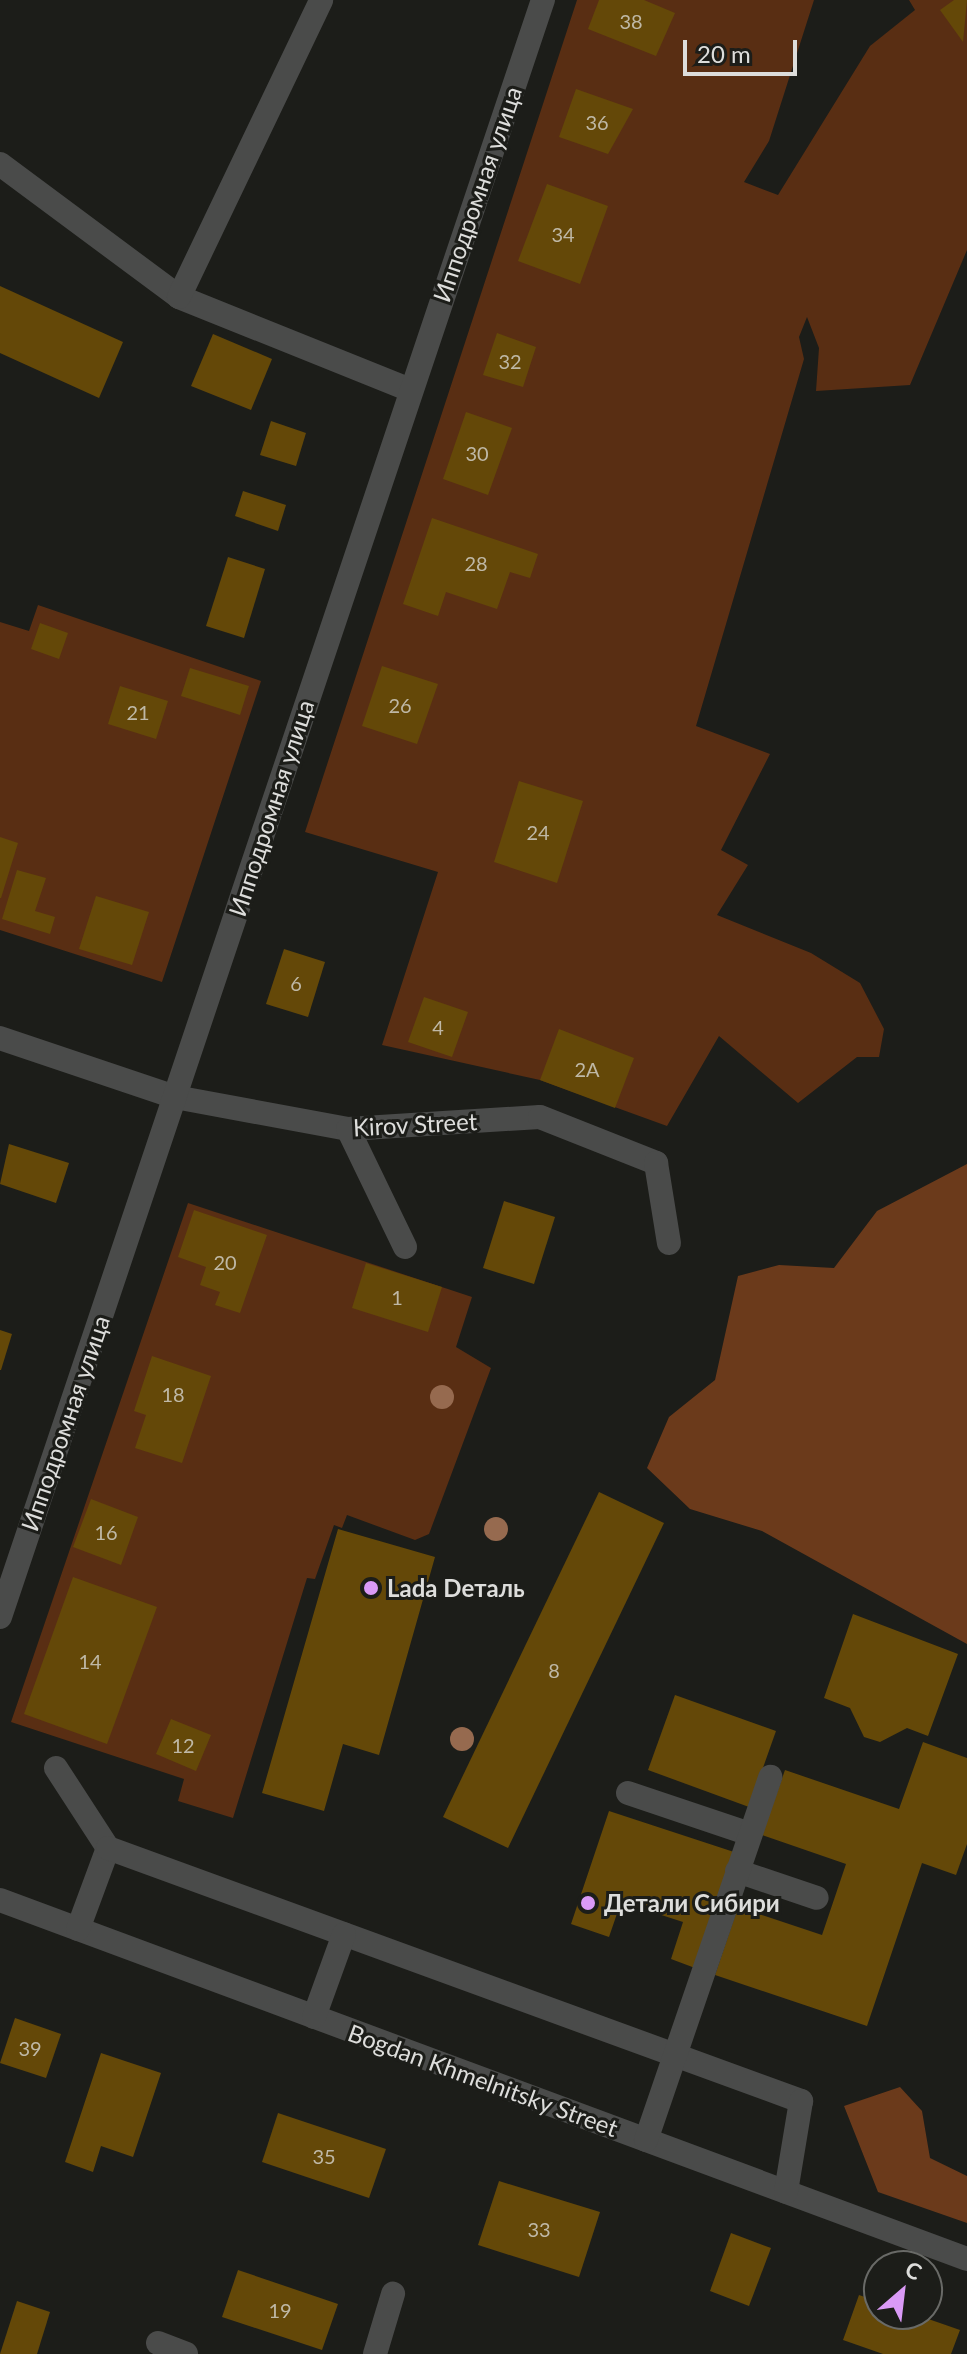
<!DOCTYPE html>
<html>
<head>
<meta charset="utf-8">
<style>
	body { margin:0 }
	#map { position:relative; width:967px; height:2354px; overflow:hidden; background:#1c1d19; font-family:Lato,sans-serif }
	div>[style] { position:absolute }
	[style*='--x'] { left:calc(var(--x)*1px); top:calc(var(--y)*1px); width:calc(var(--w)*1px); rotate:calc(var(--a)*1deg) }
	.green>* { inset:0; background:#592e13 }
	.forest>* { inset:0; background:#6b3a1b }
	.building>* { inset:0; background:#644808 }
	.minor>* { height:24px; margin:-12px; padding:0 12px; transform-origin:12px; border-radius:12px; background:#4a4b4a }
	.trees>* { width:24px; height:24px; margin:-12px; border-radius:50%; background:#966a4f }
	.dots>* { width:22px; height:22px; translate:-50% -50%; box-sizing:border-box; border:4px solid #1c1d19; border-radius:50% }
	span { translate:-50% -50%; white-space:nowrap; text-align:center; line-height:1.15; -webkit-text-stroke:6px #1c1d19; paint-order:stroke }
	.number-label { font-size:20px; color:#bfb8a6 }
	.number-label span { -webkit-text-stroke-width:0 }
	.street-label { font-size:24px; color:#dddddb }
	.poi-label { font-size:24px; color:#dddddb; font-weight:700 }
	.left { translate:0 -50%; text-align:left }
	.north { position:absolute; left:863px; top:2250px; width:80px; height:80px; box-sizing:border-box; background:#1c1d19; border:2px solid #696a67; border-radius:50%; rotate:28deg; font-size:22px; font-weight:700; line-height:32px; text-align:center; color:#dddddb }
	.north::after { content:''; display:block; margin:auto; width:28px; height:36px; background:#da9af6; clip-path:polygon(50% 0,100% 100%,50% 72%,0 100%) }
	.scale { position:absolute; left:683px; top:40px; width:114px; height:36px; box-sizing:border-box; border:4px solid #dddddb; border-top:0; padding-left:10px; font-size:24px; line-height:28px; white-space:nowrap; color:#dddddb; -webkit-text-stroke:6px #1c1d19; paint-order:stroke }
</style>
</head>
<body>
<div id="map">
	<div class="green">
		<i style="clip-path:polygon(577px 0,814px 0,769px 141px,744px 182px,778px 195px,870px 46px,915px 10px,909px 0,967px 0,967px 250px,910px 385px,816px 391px,819px 348px,807px 317px,799px 337px,804px 359px,696px 726px,770px 754px,721px 850px,748px 865px,717px 915px,811px 953px,860px 983px,884px 1029px,879px 1057px,857px 1057px,798px 1103px,719px 1036px,667px 1126px,540px 1080px,382px 1045px,438px 872px,305px 832px)"></i>
		<i style="clip-path:polygon(38px 605px,261px 681px,162px 982px,0 930px,0 622px,29px 631px)"></i>
		<i style="clip-path:polygon(188px 1203px,472px 1297px,456px 1347px,491px 1368px,429px 1534px,415px 1540px,347px 1515px,342px 1528px,334px 1525px,315px 1579px,307px 1578px,233px 1818px,178px 1801px,184px 1779px,11px 1722px)"></i>
	</div>
	<div class="forest">
		<i style="clip-path:polygon(967px 1164px,967px 1644px,762px 1531px,690px 1509px,647px 1468px,669px 1417px,715px 1380px,738px 1276px,779px 1265px,834px 1268px,877px 1211px)"></i>
		<i style="clip-path:polygon(900px 2087px,922px 2111px,930px 2158px,967px 2176px,967px 2223px,878px 2192px,844px 2106px)"></i>
	</div>
	<div class="building">
		<i style="clip-path:polygon(599px 0,644px 0,675px 13px,656px 56px,588px 29px)"></i>
		<i style="clip-path:polygon(954px 0,967px 0,963px 42px,940px 10px)"></i>
		<i style="clip-path:polygon(576px 89px,633px 109px,608px 154px,559px 137px)"></i>
		<i style="clip-path:polygon(547px 184px,608px 206px,580px 284px,518px 261px)"></i>
		<i style="clip-path:polygon(0 286px,123px 342px,99px 398px,0 353px)"></i>
		<i style="clip-path:polygon(497px 333px,536px 347px,523px 387px,483px 375px)"></i>
		<i style="clip-path:polygon(213px 334px,272px 359px,251px 410px,191px 386px)"></i>
		<i style="clip-path:polygon(466px 412px,512px 428px,488px 495px,443px 479px)"></i>
		<i style="clip-path:polygon(271px 421px,306px 433px,296px 466px,260px 455px)"></i>
		<i style="clip-path:polygon(243px 491px,286px 505px,278px 531px,235px 516px)"></i>
		<i style="clip-path:polygon(432px 518px,538px 554px,530px 578px,510px 572px,497px 609px,446px 592px,438px 616px,403px 604px)"></i>
		<i style="clip-path:polygon(228px 557px,265px 569px,244px 638px,206px 626px)"></i>
		<i style="clip-path:polygon(40px 623px,68px 633px,59px 659px,31px 649px)"></i>
		<i style="clip-path:polygon(382px 666px,438px 684px,417px 744px,362px 726px)"></i>
		<i style="clip-path:polygon(190px 668px,249px 686px,240px 715px,181px 696px)"></i>
		<i style="clip-path:polygon(120px 686px,168px 701px,156px 739px,108px 724px)"></i>
		<i style="clip-path:polygon(519px 781px,583px 801px,557px 883px,494px 862px)"></i>
		<i style="clip-path:polygon(0 837px,18px 843px,1px 898px,0 898px)"></i>
		<i style="clip-path:polygon(17px 870px,46px 878px,35px 911px,55px 917px,50px 934px,2px 919px)"></i>
		<i style="clip-path:polygon(96px 896px,149px 912px,132px 965px,79px 949px)"></i>
		<i style="clip-path:polygon(284px 949px,325px 962px,308px 1017px,266px 1004px)"></i>
		<i style="clip-path:polygon(424px 997px,468px 1012px,452px 1057px,408px 1042px)"></i>
		<i style="clip-path:polygon(559px 1029px,634px 1058px,615px 1108px,540px 1080px)"></i>
		<i style="clip-path:polygon(9px 1144px,69px 1163px,56px 1203px,0 1184px)"></i>
		<i style="clip-path:polygon(504px 1201px,555px 1217px,534px 1284px,483px 1268px)"></i>
		<i style="clip-path:polygon(194px 1210px,267px 1235px,240px 1313px,215px 1305px,220px 1292px,200px 1285px,206px 1267px,178px 1257px)"></i>
		<i style="clip-path:polygon(366px 1263px,442px 1287px,428px 1332px,352px 1308px)"></i>
		<i style="clip-path:polygon(0 1330px,12px 1334px,1px 1370px,0 1370px)"></i>
		<i style="clip-path:polygon(152px 1356px,211px 1376px,182px 1463px,135px 1448px,146px 1415px,134px 1411px)"></i>
		<i style="clip-path:polygon(599px 1492px,664px 1523px,508px 1848px,443px 1817px)"></i>
		<i style="clip-path:polygon(91px 1499px,138px 1517px,121px 1565px,73px 1547px)"></i>
		<i style="clip-path:polygon(338px 1529px,435px 1557px,379px 1755px,343px 1744px,324px 1811px,262px 1793px)"></i>
		<i style="clip-path:polygon(73px 1577px,157px 1607px,107px 1744px,24px 1714px)"></i>
		<i style="clip-path:polygon(853px 1614px,958px 1654px,928px 1736px,907px 1728px,880px 1742px,864px 1737px,850px 1708px,824px 1698px)"></i>
		<i style="clip-path:polygon(675px 1695px,776px 1731px,749px 1807px,648px 1770px)"></i>
		<i style="clip-path:polygon(171px 1719px,211px 1735px,196px 1771px,156px 1754px)"></i>
		<i style="clip-path:polygon(923px 1742px,967px 1758px,967px 1844px,956px 1875px,922px 1863px,867px 2026px,715px 1975px,738px 1907px,822px 1935px,846px 1864px,762px 1835px,785px 1770px,899px 1809px)"></i>
		<i style="clip-path:polygon(609px 1811px,734px 1852px,695px 1968px,671px 1959px,683px 1922px,621px 1902px,609px 1937px,571px 1924px)"></i>
		<i style="clip-path:polygon(15px 2018px,61px 2034px,46px 2078px,0 2063px)"></i>
		<i style="clip-path:polygon(101px 2053px,161px 2073px,133px 2157px,101px 2146px,93px 2172px,65px 2162px)"></i>
		<i style="clip-path:polygon(278px 2113px,386px 2149px,369px 2198px,262px 2162px)"></i>
		<i style="clip-path:polygon(499px 2181px,600px 2212px,579px 2277px,478px 2245px)"></i>
		<i style="clip-path:polygon(731px 2233px,771px 2248px,749px 2306px,710px 2291px)"></i>
		<i style="clip-path:polygon(238px 2270px,338px 2304px,322px 2350px,222px 2317px)"></i>
		<i style="clip-path:polygon(859px 2295px,879px 2302px,879px 2314px,914px 2314px,960px 2330px,951px 2354px,883px 2354px,843px 2340px)"></i>
		<i style="clip-path:polygon(17px 2301px,50px 2312px,37px 2354px,0 2354px)"></i>
	</div>
	<div class="minor">
		<i style="--x:0;--y:164;--w:223;--a:36.6"></i>
		<i style="--x:179;--y:297;--w:249;--a:21.9"></i>
		<i style="--x:179;--y:297;--w:329;--a:-64.4"></i>
		<i style="--x:0;--y:1038;--w:185;--a:18.6"></i>
		<i style="--x:175;--y:1097;--w:176;--a:10.5"></i>
		<i style="--x:348;--y:1129;--w:192;--a:-3.6"></i>
		<i style="--x:540;--y:1117;--w:125;--a:21.6"></i>
		<i style="--x:656;--y:1163;--w:81;--a:80.8"></i>
		<i style="--x:348;--y:1129;--w:131;--a:64.2"></i>
		<i style="--x:0;--y:1617;--w:1706;--a:-71.44"></i>
		<i style="--x:56;--y:1768;--w:95;--a:57"></i>
		<i style="--x:628;--y:1793;--w:129;--a:18.6"></i>
		<i style="--x:737;--y:1871;--w:84;--a:18.6"></i>
		<i style="--x:0;--y:1900;--w:1031;--a:20.37"></i>
		<i style="--x:78;--y:1929;--w:86;--a:-69.7"></i>
		<i style="--x:108;--y:1848;--w:738;--a:20.06"></i>
		<i style="--x:801;--y:2101;--w:92;--a:99.4"></i>
		<i style="--x:314;--y:2017;--w:88;--a:-70.1"></i>
		<i style="--x:646;--y:2140;--w:384;--a:-71.1"></i>
		<i style="--x:158;--y:2343;--w:30;--a:21"></i>
		<i style="--x:375;--y:2354;--w:63;--a:-73.3"></i>
	</div>
	<div class="trees">
		<i style="left:442px;top:1397px"></i>
		<i style="left:496px;top:1529px"></i>
		<i style="left:462px;top:1739px"></i>
	</div>
	<div class="dots">
		<i style="left:371px;top:1588px;background:#da9af6"></i>
		<i style="left:588px;top:1903px;background:#da9af6"></i>
	</div>
	<div class="number-label">
		<span style="left:631px;top:21px">38</span>
		<span style="left:597px;top:122px">36</span>
		<span style="left:563px;top:234px">34</span>
		<span style="left:510px;top:361px">32</span>
		<span style="left:477px;top:453px">30</span>
		<span style="left:476px;top:563px">28</span>
		<span style="left:400px;top:705px">26</span>
		<span style="left:138px;top:712px">21</span>
		<span style="left:538px;top:832px">24</span>
		<span style="left:296px;top:983px">6</span>
		<span style="left:438px;top:1027px">4</span>
		<span style="left:587px;top:1069px">2А</span>
		<span style="left:225px;top:1262px">20</span>
		<span style="left:397px;top:1297px">1</span>
		<span style="left:173px;top:1394px">18</span>
		<span style="left:106px;top:1532px">16</span>
		<span style="left:90px;top:1661px">14</span>
		<span style="left:554px;top:1670px">8</span>
		<span style="left:183px;top:1745px">12</span>
		<span style="left:30px;top:2048px">39</span>
		<span style="left:324px;top:2156px">35</span>
		<span style="left:539px;top:2229px">33</span>
		<span style="left:280px;top:2310px">19</span>
	</div>
	<div class="street-label">
		<span style="left:477px;top:194px;rotate:-71deg">Ипподромная улица</span>
		<span style="left:271px;top:808px;rotate:-72deg">Ипподромная улица</span>
		<span style="left:415px;top:1124px;rotate:-3deg">Kirov Street</span>
		<span style="left:65px;top:1423px;rotate:-71deg">Ипподромная улица</span>
		<span style="left:483px;top:2080px;rotate:20deg">Bogdan Khmelnitsky Street</span>
	</div>
	<div class="poi-label">
		<span class="left" style="left:387px;top:1588px">Lada Dеталь</span>
		<span class="left" style="left:604px;top:1903px">Детали Сибири</span>
	</div>
	<div class="north">С</div>
	<div class="scale">20 m</div>
</div>
</body>
</html>
